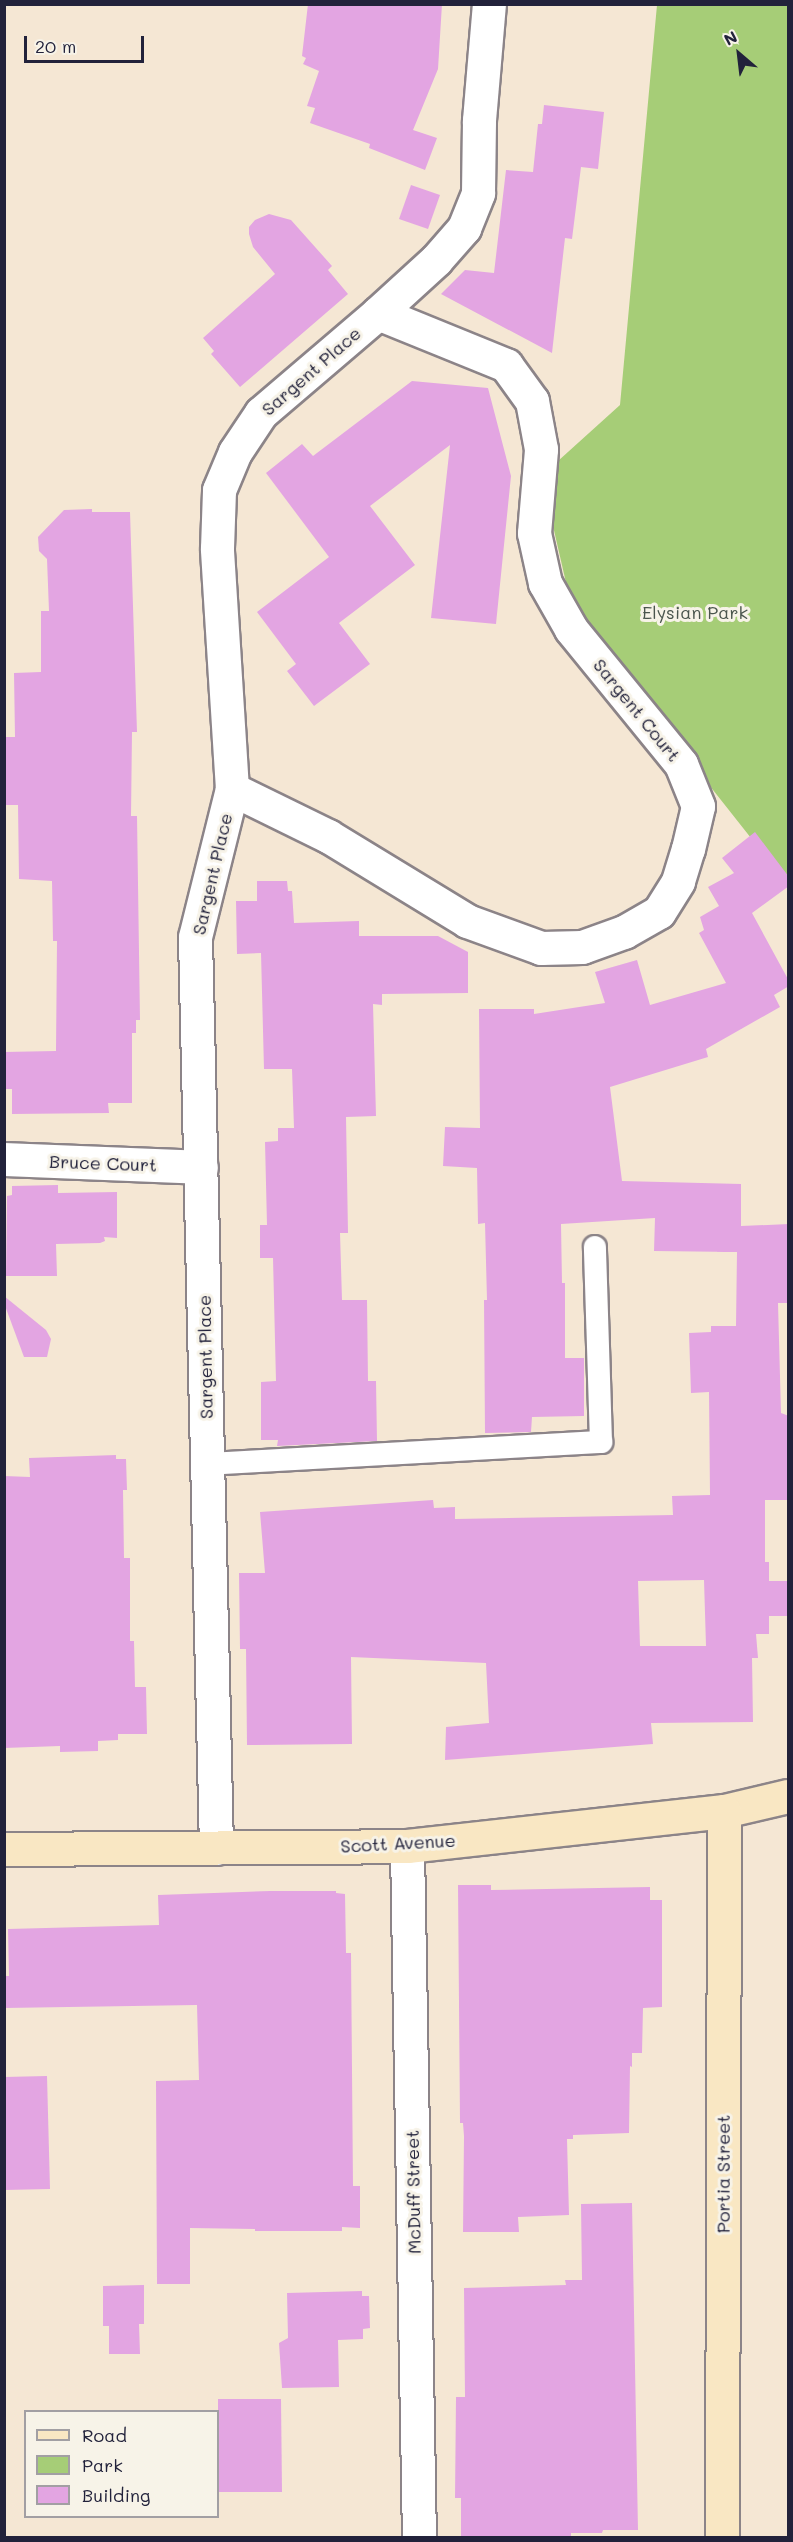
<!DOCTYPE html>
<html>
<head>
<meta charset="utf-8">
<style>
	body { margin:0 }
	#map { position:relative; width:793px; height:2542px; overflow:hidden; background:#f5e7d4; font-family:Mali,sans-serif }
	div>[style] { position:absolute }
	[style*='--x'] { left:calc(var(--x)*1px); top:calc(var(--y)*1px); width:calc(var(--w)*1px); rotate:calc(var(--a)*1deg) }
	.green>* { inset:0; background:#a6cd77 }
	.building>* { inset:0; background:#e3a5e2 }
	.roads { filter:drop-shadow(2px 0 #8c8488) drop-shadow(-2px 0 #8c8488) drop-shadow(0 2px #8c8488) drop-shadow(0 -2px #8c8488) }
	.lane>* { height:22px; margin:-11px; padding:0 11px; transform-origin:11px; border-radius:11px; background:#fff }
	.street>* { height:33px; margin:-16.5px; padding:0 16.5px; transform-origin:16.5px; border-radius:16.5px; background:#fff }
	.secondary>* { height:33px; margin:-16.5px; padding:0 16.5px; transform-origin:16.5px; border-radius:16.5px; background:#f9e7c3 }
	span { translate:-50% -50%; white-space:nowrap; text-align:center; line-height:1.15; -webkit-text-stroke:6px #f7f3e8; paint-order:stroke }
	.street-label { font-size:18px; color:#22223b }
	.park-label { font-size:18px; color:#4a554d }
	.frame { position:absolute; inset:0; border:6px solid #22223b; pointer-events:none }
	.legend { position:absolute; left:24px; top:2410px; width:195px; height:108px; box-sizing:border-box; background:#f7f3e8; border:2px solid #a29fa3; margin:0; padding:8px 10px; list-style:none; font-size:18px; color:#22223b }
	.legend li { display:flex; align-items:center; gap:12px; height:30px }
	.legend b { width:30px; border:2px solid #a29fa3 }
	.north { position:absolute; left:709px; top:24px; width:60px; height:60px; -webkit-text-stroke:4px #f7f3e8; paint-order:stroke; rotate:332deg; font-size:16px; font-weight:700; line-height:24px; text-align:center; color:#22223b }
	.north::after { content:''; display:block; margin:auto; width:21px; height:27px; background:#22223b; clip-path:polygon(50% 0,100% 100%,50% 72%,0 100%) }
	.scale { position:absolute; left:24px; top:36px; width:120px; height:27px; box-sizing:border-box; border:3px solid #22223b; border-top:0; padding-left:8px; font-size:18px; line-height:21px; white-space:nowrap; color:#22223b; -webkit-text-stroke:4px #f7f3e8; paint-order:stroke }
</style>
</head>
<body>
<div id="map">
	<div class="green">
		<i style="clip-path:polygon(657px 5px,788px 5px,788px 885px,597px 643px,598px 634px,570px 600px,553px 526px,558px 461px,620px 405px)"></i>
	</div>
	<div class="building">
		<i style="clip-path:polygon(308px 4px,442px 4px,438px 69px,413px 130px,437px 138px,425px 170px,369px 148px,370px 144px,310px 123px,315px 108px,307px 106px,319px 71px,303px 64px,306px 58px,302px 56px)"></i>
		<i style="clip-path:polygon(544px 105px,604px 112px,598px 169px,581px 167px,572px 239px,565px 238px,552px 353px,441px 294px,465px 270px,494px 273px,506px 170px,533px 172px,538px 124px,542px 124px)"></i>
		<i style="clip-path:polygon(411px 185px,440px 195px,428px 229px,399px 219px)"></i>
		<i style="clip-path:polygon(269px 214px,291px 220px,332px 266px,328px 270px,348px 294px,240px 387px,211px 354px,214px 351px,203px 338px,275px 274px,253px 247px,249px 234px,249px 227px,255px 220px)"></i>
		<i style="clip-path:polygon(412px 381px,488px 388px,511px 476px,496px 624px,431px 618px,450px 445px,370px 506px,415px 565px,339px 623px,370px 664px,314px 706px,287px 671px,296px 664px,257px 612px,329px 557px,266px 473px,302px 444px,313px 456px)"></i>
		<i style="clip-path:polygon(92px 509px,92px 512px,130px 512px,137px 732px,132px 732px,131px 816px,137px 816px,140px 1020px,136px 1020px,136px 1033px,132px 1033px,132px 1103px,108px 1103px,109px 1113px,12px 1114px,12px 1089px,4px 1089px,4px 1052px,56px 1051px,57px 941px,53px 941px,52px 881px,19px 879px,18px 805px,4px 805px,4px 737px,15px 737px,14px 673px,41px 672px,41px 611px,49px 611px,47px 559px,39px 551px,38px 537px,64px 510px)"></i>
		<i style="clip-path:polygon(evenodd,755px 832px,789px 877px,789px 886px,752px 913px,789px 981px,789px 986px,774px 995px,780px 1007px,706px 1049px,708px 1057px,610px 1087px,622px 1181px,741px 1184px,741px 1226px,789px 1224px,789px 1303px,778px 1303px,781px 1413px,789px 1416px,789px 1500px,765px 1500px,765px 1562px,769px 1562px,769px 1581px,789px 1581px,789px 1616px,769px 1616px,769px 1634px,756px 1634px,758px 1658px,752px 1658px,753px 1722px,651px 1723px,653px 1744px,445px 1760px,446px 1727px,489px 1723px,486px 1663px,351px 1657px,352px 1744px,247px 1745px,246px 1649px,240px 1649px,239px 1573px,265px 1573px,260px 1512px,433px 1500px,434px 1508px,455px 1507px,455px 1519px,673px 1515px,672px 1496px,710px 1495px,709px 1392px,691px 1393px,689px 1333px,711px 1332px,711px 1326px,736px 1326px,737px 1252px,654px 1251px,655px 1218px,561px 1224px,562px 1283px,565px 1283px,565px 1358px,584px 1358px,584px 1416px,532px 1417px,531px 1432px,485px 1433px,484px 1300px,487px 1300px,485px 1223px,478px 1224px,477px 1168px,443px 1166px,445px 1127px,480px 1128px,479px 1009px,534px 1009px,534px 1014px,605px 1003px,595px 972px,637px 960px,650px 1005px,726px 983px,699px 933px,704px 930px,700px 917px,719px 906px,708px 887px,734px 873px,722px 858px,755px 832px,704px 1580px,706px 1646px,640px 1646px,638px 1581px,704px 1580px)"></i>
		<i style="clip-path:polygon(257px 881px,287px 881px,288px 891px,292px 891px,294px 923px,359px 921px,359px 936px,438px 936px,468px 952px,468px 993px,382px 994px,382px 1005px,373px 1004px,376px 1116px,346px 1117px,348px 1233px,340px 1233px,342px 1300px,367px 1300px,368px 1381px,376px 1381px,377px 1441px,277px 1446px,278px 1440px,261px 1440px,261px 1382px,276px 1381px,273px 1258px,260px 1258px,260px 1225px,267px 1225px,265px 1142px,278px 1141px,278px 1128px,294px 1128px,292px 1069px,264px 1069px,261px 953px,237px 954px,236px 901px,257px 901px)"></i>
		<i style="clip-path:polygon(58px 1185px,58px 1193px,117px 1192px,117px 1238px,104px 1237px,105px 1241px,100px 1243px,56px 1244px,57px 1276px,6px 1276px,7px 1196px,12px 1195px,12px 1186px)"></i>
		<i style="clip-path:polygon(4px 1296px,46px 1330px,51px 1339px,47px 1357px,24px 1357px,4px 1303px)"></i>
		<i style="clip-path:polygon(116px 1455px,116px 1459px,126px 1459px,127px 1490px,123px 1490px,124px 1558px,130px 1558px,130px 1641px,134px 1641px,135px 1687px,146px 1687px,147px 1734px,118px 1734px,118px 1740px,98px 1741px,98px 1751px,60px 1752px,60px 1746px,4px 1748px,4px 1476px,30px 1477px,29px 1458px)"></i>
		<i style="clip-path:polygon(458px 1885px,491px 1885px,491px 1890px,650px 1887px,650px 1900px,662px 1900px,662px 2007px,643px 2008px,642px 2053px,632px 2053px,632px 2067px,630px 2066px,629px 2133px,573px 2135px,573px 2139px,567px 2139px,569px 2215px,518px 2217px,519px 2232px,463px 2232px,464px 2136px,463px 2123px,460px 2123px)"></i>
		<i style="clip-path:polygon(270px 1891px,336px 1891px,336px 1893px,345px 1894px,346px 1953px,351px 1953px,353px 2186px,360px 2186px,360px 2228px,342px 2227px,342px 2231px,255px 2231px,255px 2229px,190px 2228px,190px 2284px,157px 2284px,156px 2081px,199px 2080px,197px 2005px,4px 2008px,4px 1976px,9px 1976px,8px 1929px,159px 1925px,158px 1895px)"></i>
		<i style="clip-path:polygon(47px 2076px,50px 2189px,4px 2190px,4px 2077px)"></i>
		<i style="clip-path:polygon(632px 2203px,638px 2530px,603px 2530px,602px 2533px,571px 2533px,571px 2538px,461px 2538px,461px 2498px,455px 2498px,456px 2397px,465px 2397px,464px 2288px,566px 2285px,565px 2280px,582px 2280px,581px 2204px)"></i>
		<i style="clip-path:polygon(144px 2285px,144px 2324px,139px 2324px,140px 2354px,109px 2354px,109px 2326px,103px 2326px,103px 2286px)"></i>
		<i style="clip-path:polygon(362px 2291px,362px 2296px,369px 2296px,370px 2328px,363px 2329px,363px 2339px,338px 2340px,339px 2387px,282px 2388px,279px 2343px,288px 2338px,287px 2293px)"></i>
		<i style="clip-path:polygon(218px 2399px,281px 2399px,282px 2492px,218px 2492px)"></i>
	</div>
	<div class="roads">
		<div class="lane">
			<i style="--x:207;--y:1464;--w:395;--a:-3.2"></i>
			<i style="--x:601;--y:1442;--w:195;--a:-91.8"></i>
		</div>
		<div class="street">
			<i style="--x:232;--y:789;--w:107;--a:26.1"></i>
			<i style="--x:328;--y:836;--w:163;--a:31.4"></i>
			<i style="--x:467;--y:921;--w:79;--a:20"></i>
			<i style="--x:541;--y:948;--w:41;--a:-1.4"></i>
			<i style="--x:582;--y:947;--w:45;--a:-19.7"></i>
			<i style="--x:624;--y:932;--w:40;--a:-29.7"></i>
			<i style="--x:659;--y:912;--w:36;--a:-58"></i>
			<i style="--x:678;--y:881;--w:34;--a:-73"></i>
			<i style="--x:688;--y:849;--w:44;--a:-76.9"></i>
			<i style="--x:698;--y:806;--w:45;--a:-112"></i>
			<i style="--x:681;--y:764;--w:174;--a:-129.2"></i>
			<i style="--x:571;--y:629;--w:53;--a:-119.5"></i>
			<i style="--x:545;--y:583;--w:51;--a:-102.4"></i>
			<i style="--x:534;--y:533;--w:84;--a:-85.2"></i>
			<i style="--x:541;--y:449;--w:49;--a:-100.6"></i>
			<i style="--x:532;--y:401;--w:44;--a:-125.8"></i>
			<i style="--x:506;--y:365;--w:138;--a:-157.9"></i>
			<i style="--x:4;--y:1159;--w:197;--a:2.3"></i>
			<i style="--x:407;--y:1846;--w:692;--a:89.01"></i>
			<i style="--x:216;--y:1848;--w:911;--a:-91.32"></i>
			<i style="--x:195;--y:937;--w:153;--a:-76"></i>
			<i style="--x:232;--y:789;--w:241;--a:-93.6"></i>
			<i style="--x:217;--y:548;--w:58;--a:-88"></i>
			<i style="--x:219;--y:490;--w:41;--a:-67.2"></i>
			<i style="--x:235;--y:452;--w:47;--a:-56.3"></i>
			<i style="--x:261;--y:413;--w:154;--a:-40.5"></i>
			<i style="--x:378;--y:313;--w:79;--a:-42.4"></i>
			<i style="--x:436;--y:260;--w:43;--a:-48.8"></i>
			<i style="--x:464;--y:228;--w:38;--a:-68"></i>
			<i style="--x:478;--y:193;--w:73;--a:-89.2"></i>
			<i style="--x:479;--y:120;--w:116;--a:-85.1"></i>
		</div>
		<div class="secondary">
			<i style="--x:4;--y:1849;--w:403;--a:-0.4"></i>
			<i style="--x:407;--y:1846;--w:319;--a:-6.3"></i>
			<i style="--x:724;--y:1811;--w:66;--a:-13.2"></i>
			<i style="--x:722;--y:2538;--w:727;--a:-89.84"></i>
		</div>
	</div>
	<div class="street-label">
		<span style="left:311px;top:371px;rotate:-41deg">Sargent Place</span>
		<span style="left:637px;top:710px;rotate:51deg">Sargent Court</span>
		<span style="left:212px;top:874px;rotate:-77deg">Sargent Place</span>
		<span style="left:103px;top:1163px;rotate:2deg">Bruce Court</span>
		<span style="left:205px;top:1357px;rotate:-91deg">Sargent Place</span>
		<span style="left:398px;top:1843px;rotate:-3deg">Scott Avenue</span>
		<span style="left:723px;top:2174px;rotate:-90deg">Portia Street</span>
		<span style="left:413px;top:2192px;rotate:-91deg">McDuff Street</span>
	</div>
	<div class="park-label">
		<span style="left:695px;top:612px">Elysian Park</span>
	</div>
	<div class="frame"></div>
	<ul class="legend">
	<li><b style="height:8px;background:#f9e7c3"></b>Road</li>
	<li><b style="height:16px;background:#a6cd77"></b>Park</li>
	<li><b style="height:16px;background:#e3a5e2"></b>Building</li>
	</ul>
	<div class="north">N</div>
	<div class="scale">20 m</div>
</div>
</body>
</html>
